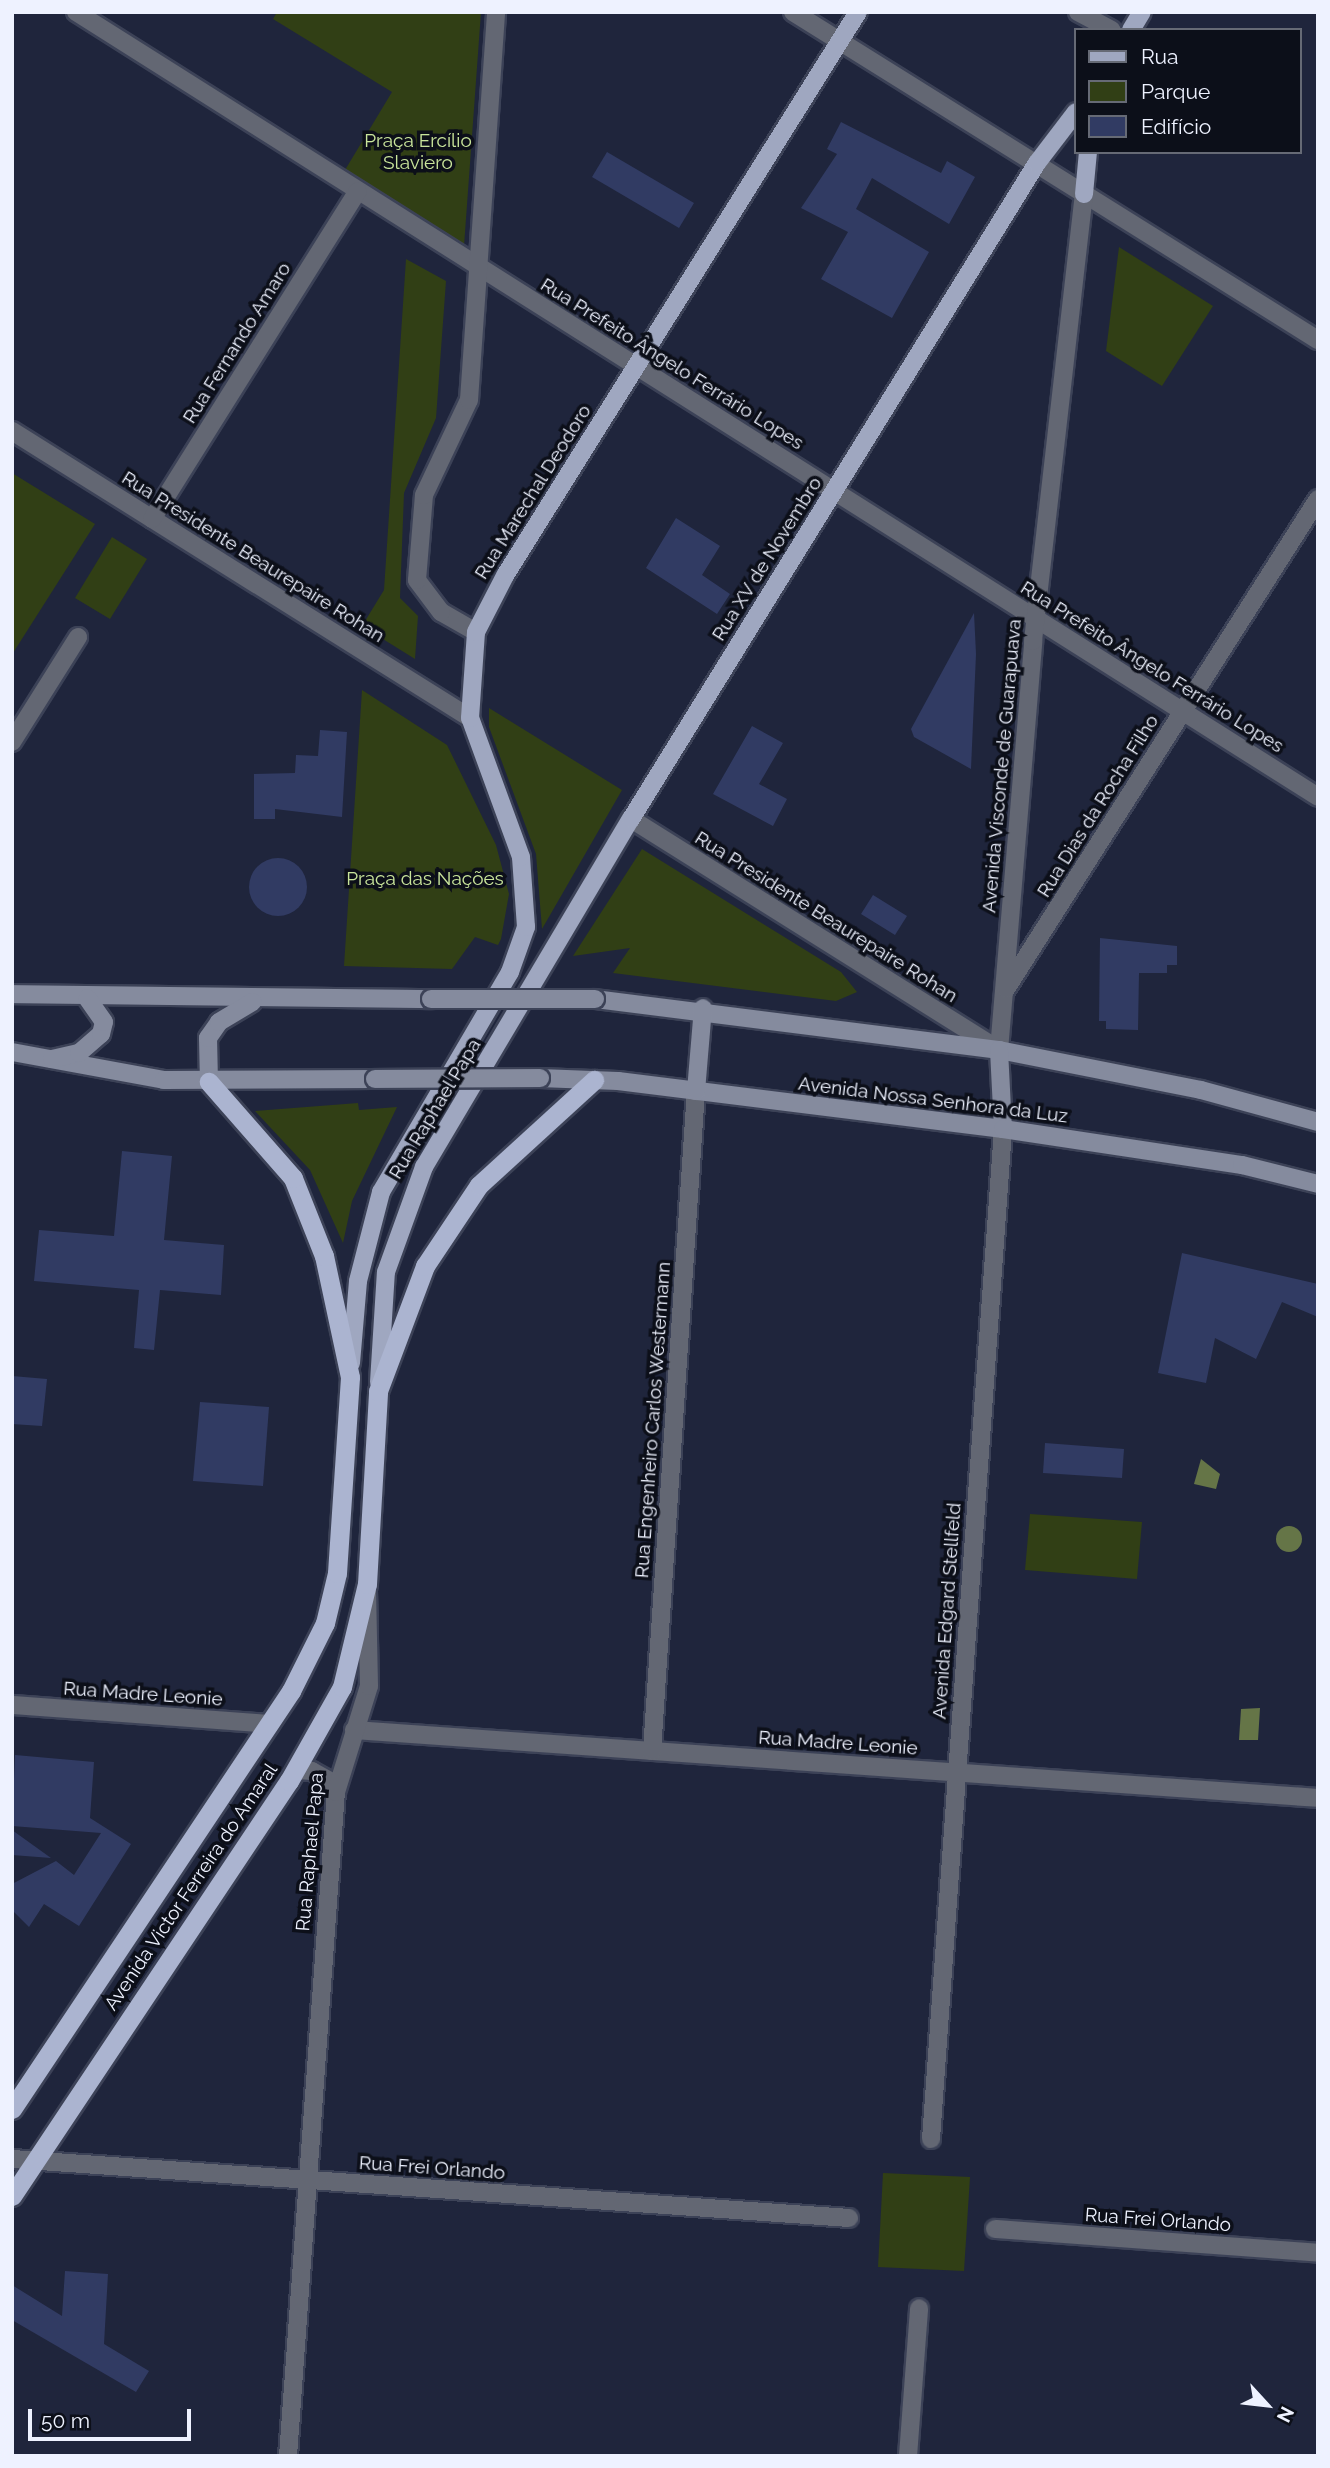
<!DOCTYPE html>
<html>
<head>
<meta charset="utf-8">
<style>
	body { margin:0 }
	#map { position:relative; width:1330px; height:2468px; overflow:hidden; background:#1f253c; font-family:Raleway,sans-serif }
	div>[style] { position:absolute }
	[style*='--x'] { left:calc(var(--x)*1px); top:calc(var(--y)*1px); width:calc(var(--w)*1px); rotate:calc(var(--a)*1deg) }
	.green>* { inset:0; background:#313f15 }
	.water>* { inset:0; background:#657547 }
	.round { border-radius:50% }
	.building>* { inset:0; background:#313b63 }
	.roads { filter:drop-shadow(2px 0 #3c4257) drop-shadow(-2px 0 #3c4257) drop-shadow(0 2px #3c4257) drop-shadow(0 -2px #3c4257) }
	.minor>* { height:18px; margin:-9px; padding:0 9px; transform-origin:9px; border-radius:9px; background:#636773 }
	.tertiary>* { height:18px; margin:-9px; padding:0 9px; transform-origin:9px; border-radius:9px; background:#636773 }
	.secondary>* { height:18px; margin:-9px; padding:0 9px; transform-origin:9px; border-radius:9px; background:#858b9e }
	.primary>* { height:18px; margin:-9px; padding:0 9px; transform-origin:9px; border-radius:9px; background:#9fa7c0 }
	.trunk>* { height:19px; margin:-9.5px; padding:0 9.5px; transform-origin:9.5px; border-radius:9.5px; background:#abb4d0 }
	.bridges { filter:drop-shadow(2px 0 #3c4257) drop-shadow(-2px 0 #3c4257) drop-shadow(0 2px #3c4257) drop-shadow(0 -2px #3c4257) }
	.secondary-bridge>* { height:18px; margin:-9px; padding:0 9px; transform-origin:9px; border-radius:9px; background:#858b9e }
	span { translate:-50% -50%; white-space:nowrap; text-align:center; line-height:1.15; -webkit-text-stroke:7px #0c0f19; paint-order:stroke }
	.park-label { font-size:19px; color:#c9e59b }
	.street-label { font-size:19px; color:#eef2ff }
	.frame { position:absolute; inset:0; border:14px solid #eef2ff; pointer-events:none }
	.legend { position:absolute; left:1074px; top:28px; width:228px; height:126px; box-sizing:border-box; background:#0c0f19; border:2px solid #666a75; margin:0; padding:9px 12px; list-style:none; font-size:21px; color:#eef2ff }
	.legend li { display:flex; align-items:center; gap:14px; height:35px }
	.legend b { width:35px; border:2px solid #666a75 }
	.north { position:absolute; left:1232px; top:2370px; width:70px; height:70px; -webkit-text-stroke:5px #0c0f19; paint-order:stroke; rotate:117deg; font-size:19px; font-weight:700; line-height:28px; text-align:center; color:#eef2ff }
	.north::after { content:''; display:block; margin:auto; width:24px; height:32px; background:#eef2ff; clip-path:polygon(50% 0,100% 100%,50% 72%,0 100%) }
	.scale { position:absolute; left:28px; top:2409px; width:163px; height:32px; box-sizing:border-box; border:4px solid #eef2ff; border-top:0; padding-left:9px; font-size:21px; line-height:24px; white-space:nowrap; color:#eef2ff; -webkit-text-stroke:5px #0c0f19; paint-order:stroke }
</style>
</head>
<body>
<div id="map">
	<div class="green">
		<i style="clip-path:polygon(277px 12px,481px 12px,464px 246px,345px 170px,392px 92px,273px 19px)"></i>
		<i style="clip-path:polygon(1119px 247px,1213px 306px,1162px 386px,1106px 351px)"></i>
		<i style="clip-path:polygon(406px 259px,446px 281px,436px 418px,404px 493px,400px 598px,418px 616px,415px 659px,362px 626px,384px 590px)"></i>
		<i style="clip-path:polygon(12px 473px,95px 524px,13px 653px,12px 653px)"></i>
		<i style="clip-path:polygon(112px 537px,147px 559px,110px 619px,75px 598px)"></i>
		<i style="clip-path:polygon(362px 690px,447px 745px,496px 845px,509px 894px,501px 939px,498px 945px,475px 937px,452px 969px,344px 966px)"></i>
		<i style="clip-path:polygon(489px 708px,622px 790px,542px 929px,536px 854px,489px 727px)"></i>
		<i style="clip-path:polygon(642px 849px,841px 972px,857px 992px,836px 1001px,613px 973px,630px 948px,573px 956px)"></i>
		<i style="clip-path:polygon(358px 1103px,359px 1110px,397px 1107px,352px 1201px,343px 1243px,310px 1170px,255px 1111px)"></i>
		<i style="clip-path:polygon(1030px 1514px,1142px 1522px,1137px 1579px,1025px 1570px)"></i>
		<i style="clip-path:polygon(883px 2173px,970px 2177px,964px 2271px,878px 2267px)"></i>
	</div>
	<div class="water">
		<i style="clip-path:polygon(1201px 1459px,1220px 1474px,1216px 1489px,1194px 1484px)"></i>
		<i class="round" style="left:1276px;top:1526px;width:26px;height:26px"></i>
		<i style="clip-path:polygon(1260px 1708px,1258px 1740px,1239px 1740px,1241px 1709px)"></i>
	</div>
	<div class="building">
		<i style="clip-path:polygon(841px 122px,941px 173px,947px 161px,975px 177px,949px 224px,872px 178px,856px 209px,929px 252px,892px 318px,821px 279px,848px 232px,801px 208px,837px 154px,827px 149px)"></i>
		<i style="clip-path:polygon(607px 152px,694px 203px,679px 228px,592px 177px)"></i>
		<i style="clip-path:polygon(676px 518px,720px 546px,702px 575px,730px 594px,717px 614px,646px 568px)"></i>
		<i style="clip-path:polygon(974px 613px,976px 654px,971px 769px,914px 737px,911px 729px)"></i>
		<i style="clip-path:polygon(752px 726px,783px 743px,759px 784px,787px 799px,773px 826px,713px 794px)"></i>
		<i style="clip-path:polygon(320px 730px,347px 732px,342px 817px,275px 809px,275px 819px,254px 819px,254px 774px,295px 773px,296px 755px,318px 756px)"></i>
		<i class="round" style="left:249px;top:858px;width:58px;height:58px"></i>
		<i style="clip-path:polygon(873px 895px,907px 916px,895px 935px,861px 914px)"></i>
		<i style="clip-path:polygon(1100px 938px,1177px 946px,1177px 965px,1167px 965px,1167px 973px,1139px 973px,1138px 1030px,1106px 1029px,1106px 1021px,1099px 1021px)"></i>
		<i style="clip-path:polygon(122px 1151px,172px 1156px,164px 1240px,224px 1245px,221px 1295px,160px 1290px,154px 1350px,134px 1348px,139px 1290px,34px 1281px,39px 1230px,114px 1236px)"></i>
		<i style="clip-path:polygon(1182px 1253px,1318px 1284px,1318px 1317px,1282px 1302px,1256px 1359px,1215px 1338px,1206px 1383px,1158px 1373px)"></i>
		<i style="clip-path:polygon(12px 1376px,47px 1379px,42px 1426px,12px 1424px)"></i>
		<i style="clip-path:polygon(200px 1402px,269px 1407px,263px 1486px,193px 1481px)"></i>
		<i style="clip-path:polygon(1045px 1443px,1124px 1449px,1122px 1478px,1043px 1473px)"></i>
		<i style="clip-path:polygon(15px 1755px,94px 1762px,90px 1818px,131px 1844px,79px 1926px,44px 1904px,29px 1927px,12px 1910px,12px 1884px,56px 1861px,74px 1875px,101px 1833px,12px 1826px)"></i>
		<i style="clip-path:polygon(12px 1830px,51px 1858px,12px 1855px)"></i>
		<i style="clip-path:polygon(65px 2271px,108px 2274px,104px 2344px,149px 2371px,136px 2392px,12px 2320px,12px 2285px,62px 2316px)"></i>
	</div>
	<div class="roads">
		<div class="minor">
			<i style="--x:76;--y:12;--w:1469;--a:32.29"></i>
			<i style="--x:793;--y:12;--w:619;--a:32"></i>
			<i style="--x:1078;--y:12;--w:38;--a:28"></i>
			<i style="--x:12;--y:431;--w:540;--a:32.07"></i>
			<i style="--x:152;--y:519;--w:387;--a:-57.9"></i>
			<i style="--x:476;--y:632;--w:40;--a:-150.3"></i>
			<i style="--x:441;--y:612;--w:40;--a:-127"></i>
			<i style="--x:417;--y:580;--w:85;--a:-85.3"></i>
			<i style="--x:424;--y:495;--w:105;--a:-64.7"></i>
			<i style="--x:469;--y:400;--w:389;--a:-86"></i>
			<i style="--x:12;--y:742;--w:124;--a:-57.8"></i>
			<i style="--x:631;--y:819;--w:434;--a:32.1"></i>
			<i style="--x:999;--y:1050;--w:410;--a:-85.2"></i>
			<i style="--x:1033;--y:641;--w:450;--a:-83.5"></i>
			<i style="--x:1006;--y:989;--w:581;--a:-57.51"></i>
			<i style="--x:12;--y:1705;--w:259;--a:4.2"></i>
			<i style="--x:354;--y:1730;--w:966;--a:4.03"></i>
			<i style="--x:652;--y:1751;--w:661;--a:-86.19"></i>
			<i style="--x:931;--y:2139;--w:1013;--a:-85.92"></i>
			<i style="--x:12;--y:2159;--w:839;--a:4.03"></i>
			<i style="--x:995;--y:2229;--w:324;--a:4.2"></i>
			<i style="--x:908;--y:2456;--w:148;--a:-85.7"></i>
		</div>
		<div class="tertiary">
			<i style="--x:289;--y:1781;--w:14;--a:-51"></i>
			<i style="--x:298;--y:1770;--w:14;--a:4"></i>
			<i style="--x:312;--y:1771;--w:29;--a:29"></i>
			<i style="--x:288;--y:2456;--w:666;--a:-85.87"></i>
			<i style="--x:336;--y:1792;--w:111;--a:-72.7"></i>
			<i style="--x:369;--y:1686;--w:98;--a:-91.2"></i>
		</div>
		<div class="secondary">
			<i style="--x:12;--y:994;--w:419;--a:0.7"></i>
			<i style="--x:595;--y:999;--w:407;--a:7.2"></i>
			<i style="--x:999;--y:1050;--w:206;--a:11.2"></i>
			<i style="--x:1201;--y:1090;--w:121;--a:15.3"></i>
			<i style="--x:999;--y:1050;--w:79;--a:87.1"></i>
			<i style="--x:12;--y:1052;--w:155;--a:10.4"></i>
			<i style="--x:164;--y:1080;--w:211;--a:-0.3"></i>
			<i style="--x:52;--y:1059;--w:28;--a:-13"></i>
			<i style="--x:79;--y:1053;--w:29;--a:-41"></i>
			<i style="--x:101;--y:1034;--w:12;--a:-76"></i>
			<i style="--x:104;--y:1022;--w:29;--a:-125"></i>
			<i style="--x:540;--y:1078;--w:78;--a:2.2"></i>
			<i style="--x:618;--y:1081;--w:388;--a:7.1"></i>
			<i style="--x:1003;--y:1129;--w:242;--a:8.6"></i>
			<i style="--x:1242;--y:1165;--w:78;--a:14"></i>
			<i style="--x:209;--y:1082;--w:44;--a:-91.3"></i>
			<i style="--x:208;--y:1038;--w:19;--a:-55"></i>
			<i style="--x:219;--y:1022;--w:39;--a:-31"></i>
			<i style="--x:696;--y:1091;--w:83;--a:-85.2"></i>
		</div>
		<div class="primary">
			<i style="--x:1131;--y:30;--w:21;--a:-59"></i>
			<i style="--x:1084;--y:194;--w:42;--a:-84.6"></i>
			<i style="--x:351;--y:1363;--w:82;--a:-85.1"></i>
			<i style="--x:358;--y:1281;--w:92;--a:-75.5"></i>
			<i style="--x:381;--y:1192;--w:255;--a:-59.6"></i>
			<i style="--x:510;--y:972;--w:48;--a:-70.4"></i>
			<i style="--x:526;--y:927;--w:70;--a:-94.1"></i>
			<i style="--x:521;--y:857;--w:148;--a:-110.1"></i>
			<i style="--x:470;--y:718;--w:86;--a:-86"></i>
			<i style="--x:476;--y:632;--w:65;--a:-62.7"></i>
			<i style="--x:506;--y:574;--w:663;--a:-57.94"></i>
			<i style="--x:379;--y:1382;--w:110;--a:-86.4"></i>
			<i style="--x:386;--y:1272;--w:112;--a:-70.1"></i>
			<i style="--x:424;--y:1167;--w:405;--a:-59.3"></i>
			<i style="--x:631;--y:819;--w:771;--a:-58.25"></i>
			<i style="--x:1037;--y:163;--w:64;--a:-52.6"></i>
		</div>
		<div class="trunk">
			<i style="--x:12;--y:2109;--w:503;--a:-56.28"></i>
			<i style="--x:291;--y:1691;--w:76;--a:-63.4"></i>
			<i style="--x:325;--y:1623;--w:51;--a:-76.5"></i>
			<i style="--x:337;--y:1573;--w:196;--a:-86.2"></i>
			<i style="--x:350;--y:1377;--w:124;--a:-102.1"></i>
			<i style="--x:324;--y:1256;--w:84;--a:-111.7"></i>
			<i style="--x:293;--y:1178;--w:128;--a:-131.2"></i>
			<i style="--x:12;--y:2196;--w:499;--a:-56.3"></i>
			<i style="--x:289;--y:1781;--w:108;--a:-60.6"></i>
			<i style="--x:342;--y:1687;--w:106;--a:-76.4"></i>
			<i style="--x:367;--y:1584;--w:193;--a:-86.7"></i>
			<i style="--x:378;--y:1391;--w:134;--a:-69.4"></i>
			<i style="--x:425;--y:1266;--w:97;--a:-56.3"></i>
			<i style="--x:479;--y:1185;--w:156;--a:-42.4"></i>
		</div>
	</div>
	<div class="bridges">
		<div class="secondary-bridge">
			<i style="--x:431;--y:999;--w:164;--a:0"></i>
			<i style="--x:375;--y:1079;--w:165;--a:-0.3"></i>
		</div>
	</div>
	<div class="park-label">
		<span style="left:418px;top:152px">Praça Ercílio<br>Slaviero</span>
		<span style="left:425px;top:879px">Praça das Nações</span>
	</div>
	<div class="street-label">
		<span style="left:237px;top:343px;rotate:-58deg">Rua Fernando Amaro</span>
		<span style="left:672px;top:364px;rotate:32deg">Rua Prefeito Ângelo Ferrário Lopes</span>
		<span style="left:533px;top:492px;rotate:-58deg">Rua Marechal Deodoro</span>
		<span style="left:253px;top:557px;rotate:32deg">Rua Presidente Beaurepaire Rohan</span>
		<span style="left:767px;top:559px;rotate:-58deg">Rua XV de Novembro</span>
		<span style="left:1152px;top:667px;rotate:32deg">Rua Prefeito Ângelo Ferrário Lopes</span>
		<span style="left:1002px;top:766px;rotate:-85deg">Avenida Visconde de Guarapuava</span>
		<span style="left:1098px;top:806px;rotate:-58deg">Rua Dias da Rocha Filho</span>
		<span style="left:826px;top:917px;rotate:32deg">Rua Presidente Beaurepaire Rohan</span>
		<span style="left:933px;top:1100px;rotate:7deg">Avenida Nossa Senhora da Luz</span>
		<span style="left:435px;top:1109px;rotate:-59deg">Rua Raphael Papa</span>
		<span style="left:653px;top:1420px;rotate:-86deg">Rua Engenheiro Carlos Westermann</span>
		<span style="left:947px;top:1611px;rotate:-86deg">Avenida Edgard Stellfeld</span>
		<span style="left:143px;top:1694px;rotate:4deg">Rua Madre Leonie</span>
		<span style="left:838px;top:1743px;rotate:4deg">Rua Madre Leonie</span>
		<span style="left:310px;top:1852px;rotate:-85deg">Rua Raphael Papa</span>
		<span style="left:191px;top:1887px;rotate:-56deg">Avenida Victor Ferreira do Amaral</span>
		<span style="left:432px;top:2168px;rotate:4deg">Rua Frei Orlando</span>
		<span style="left:1158px;top:2220px;rotate:4deg">Rua Frei Orlando</span>
	</div>
	<div class="frame"></div>
	<ul class="legend">
	<li><b style="height:9px;background:#9fa7c0"></b>Rua</li>
	<li><b style="height:19px;background:#313f15"></b>Parque</li>
	<li><b style="height:19px;background:#313b63"></b>Edifício</li>
	</ul>
	<div class="north">N</div>
	<div class="scale">50 m</div>
</div>
</body>
</html>
